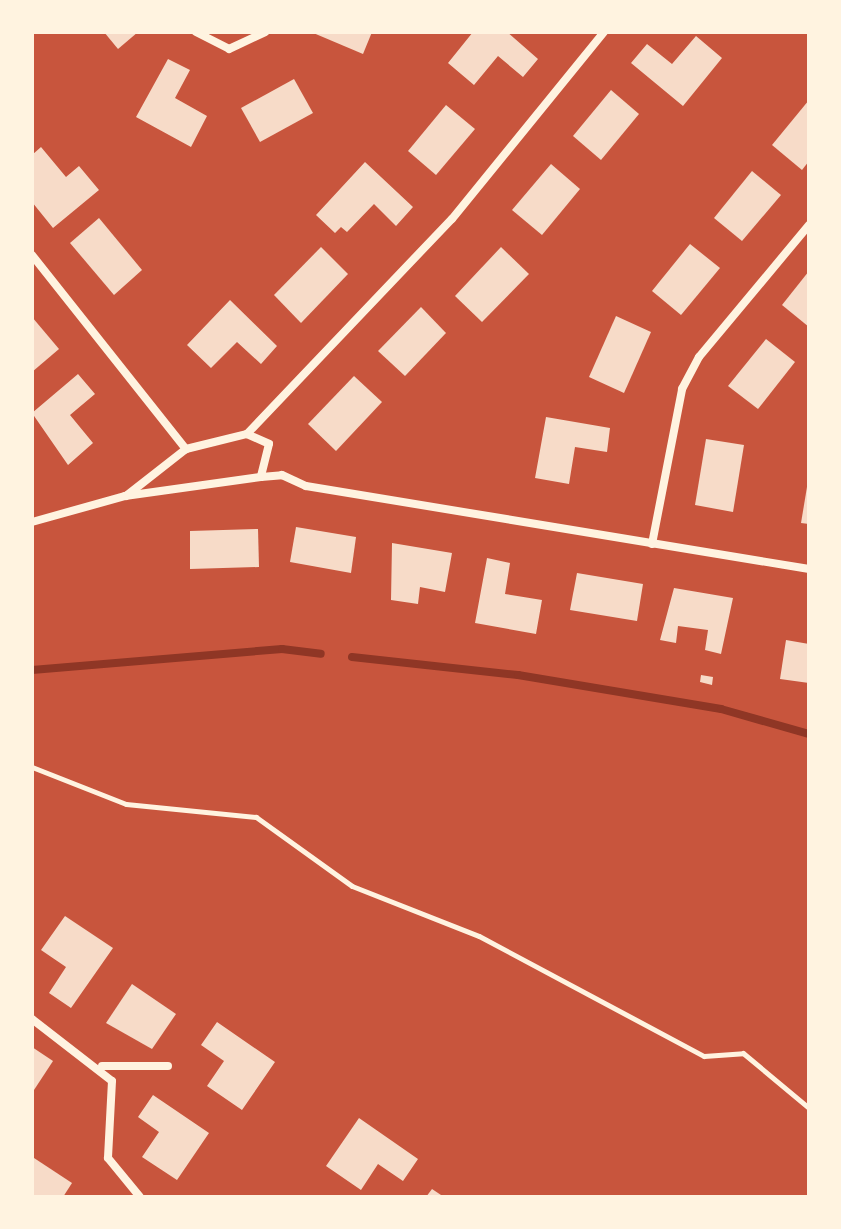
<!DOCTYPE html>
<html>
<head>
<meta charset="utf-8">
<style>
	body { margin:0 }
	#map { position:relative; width:841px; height:1229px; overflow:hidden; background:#c8553d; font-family:"Varela Round",sans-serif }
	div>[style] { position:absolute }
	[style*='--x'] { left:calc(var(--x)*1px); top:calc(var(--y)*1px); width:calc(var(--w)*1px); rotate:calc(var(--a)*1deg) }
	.stream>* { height:8px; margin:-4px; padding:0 4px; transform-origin:4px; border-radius:4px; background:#8f3625 }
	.building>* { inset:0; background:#f7dbc8 }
	.path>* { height:5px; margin:-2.5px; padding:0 2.5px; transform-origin:2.5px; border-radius:2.5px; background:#fff3e0 }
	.minor>* { height:8px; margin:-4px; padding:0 4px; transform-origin:4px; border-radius:4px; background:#fff3e0 }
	span { translate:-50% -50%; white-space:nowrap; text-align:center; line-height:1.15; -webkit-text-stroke:8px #fff3e0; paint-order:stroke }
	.frame { position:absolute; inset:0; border:34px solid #fff3e0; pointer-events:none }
</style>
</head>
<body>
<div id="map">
	<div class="stream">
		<i style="--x:352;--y:657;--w:167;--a:6.2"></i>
		<i style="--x:518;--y:675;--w:206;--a:9.5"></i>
		<i style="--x:721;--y:709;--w:91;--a:15.9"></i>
		<i style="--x:32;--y:670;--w:251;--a:-4.8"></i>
		<i style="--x:282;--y:649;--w:39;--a:7"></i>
	</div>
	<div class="building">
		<i style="clip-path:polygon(104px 32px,138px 32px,118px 49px)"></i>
		<i style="clip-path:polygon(311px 32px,372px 32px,363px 54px)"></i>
		<i style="clip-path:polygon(473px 32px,507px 32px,538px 59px,523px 77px,498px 56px,474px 85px,448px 63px)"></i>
		<i style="clip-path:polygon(696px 36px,722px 58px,683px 106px,631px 63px,647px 44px,672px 64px)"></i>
		<i style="clip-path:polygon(168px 59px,190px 70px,175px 98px,207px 116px,191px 147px,136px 117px)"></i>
		<i style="clip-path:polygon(294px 79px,313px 113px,260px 142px,241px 108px)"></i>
		<i style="clip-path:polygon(611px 90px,639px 114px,601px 160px,573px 136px)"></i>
		<i style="clip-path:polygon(809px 100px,809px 161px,802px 170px,772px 145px)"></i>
		<i style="clip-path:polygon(446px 105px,475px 129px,436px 175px,408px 151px)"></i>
		<i style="clip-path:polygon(41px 147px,66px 177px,79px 166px,99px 190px,53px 228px,32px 202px,32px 155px)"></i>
		<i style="clip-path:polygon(365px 162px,413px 207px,396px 226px,374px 204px,347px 232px,341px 227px,335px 233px,316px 215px)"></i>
		<i style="clip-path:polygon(551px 164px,580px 189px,542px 235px,512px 210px)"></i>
		<i style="clip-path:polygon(752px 171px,781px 195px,742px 241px,714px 218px)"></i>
		<i style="clip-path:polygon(99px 218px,142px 270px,114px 295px,70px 243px)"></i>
		<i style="clip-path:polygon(690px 244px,720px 268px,681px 315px,652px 291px)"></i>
		<i style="clip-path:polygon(321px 247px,348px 274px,301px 323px,274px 295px)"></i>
		<i style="clip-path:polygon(501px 247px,529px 274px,482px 322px,455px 296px)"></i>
		<i style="clip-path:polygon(809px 271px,809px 327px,782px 305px)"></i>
		<i style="clip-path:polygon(230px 300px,277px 346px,261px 364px,237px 342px,211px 368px,187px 345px)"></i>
		<i style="clip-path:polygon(421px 307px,446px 333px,405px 376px,378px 351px)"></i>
		<i style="clip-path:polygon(616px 316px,651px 332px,624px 393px,589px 377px)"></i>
		<i style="clip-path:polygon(32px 317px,59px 349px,32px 372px)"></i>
		<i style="clip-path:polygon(766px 339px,795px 362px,758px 409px,728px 386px)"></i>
		<i style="clip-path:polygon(78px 374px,95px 394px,70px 415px,93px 443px,68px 465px,32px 413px)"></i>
		<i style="clip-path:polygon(354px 376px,382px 402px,336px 451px,308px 424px)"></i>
		<i style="clip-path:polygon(546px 417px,610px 428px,607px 452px,575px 447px,569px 484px,535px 478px)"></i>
		<i style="clip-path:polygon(706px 439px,744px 445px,733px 512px,695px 505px)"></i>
		<i style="clip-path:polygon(807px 487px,809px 487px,809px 524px,801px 523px)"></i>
		<i style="clip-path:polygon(296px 527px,356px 537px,351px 573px,290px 562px)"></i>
		<i style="clip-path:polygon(258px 529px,259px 567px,190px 569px,190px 531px)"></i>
		<i style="clip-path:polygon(392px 543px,452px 553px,445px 592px,420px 587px,418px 604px,391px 600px)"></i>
		<i style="clip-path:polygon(487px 558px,510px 563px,505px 594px,542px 600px,536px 634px,475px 623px)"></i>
		<i style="clip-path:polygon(577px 573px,643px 584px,637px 621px,570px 610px)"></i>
		<i style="clip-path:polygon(674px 588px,733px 598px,721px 654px,705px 650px,708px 630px,678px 626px,676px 643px,660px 640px)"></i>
		<i style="clip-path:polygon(786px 640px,809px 644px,809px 683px,780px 679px)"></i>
		<i style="clip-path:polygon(701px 675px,713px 677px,712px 685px,700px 682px)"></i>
		<i style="clip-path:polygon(65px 916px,113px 948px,71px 1008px,49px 993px,66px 967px,41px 950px)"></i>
		<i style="clip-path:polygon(132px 984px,176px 1014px,152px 1049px,106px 1023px)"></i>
		<i style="clip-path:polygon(217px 1022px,275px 1062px,242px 1110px,207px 1086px,224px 1061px,201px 1045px)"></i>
		<i style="clip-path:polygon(32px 1047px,53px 1061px,32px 1093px)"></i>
		<i style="clip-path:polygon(153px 1095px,209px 1133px,177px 1180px,142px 1157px,159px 1132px,138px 1117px)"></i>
		<i style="clip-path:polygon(359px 1118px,418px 1159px,403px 1181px,378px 1164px,361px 1190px,326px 1166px)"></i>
		<i style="clip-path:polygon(34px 1158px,72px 1183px,63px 1197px,32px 1197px)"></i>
		<i style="clip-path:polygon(432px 1189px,444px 1197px,426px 1197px)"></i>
	</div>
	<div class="path">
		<i style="--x:32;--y:767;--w:101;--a:21.5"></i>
		<i style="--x:126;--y:804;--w:131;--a:5.7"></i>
		<i style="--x:256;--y:817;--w:118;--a:35.7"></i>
		<i style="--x:352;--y:886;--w:136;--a:21.5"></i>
		<i style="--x:479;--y:936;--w:255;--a:28.1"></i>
		<i style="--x:704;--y:1056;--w:39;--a:-4"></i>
		<i style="--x:743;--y:1053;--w:86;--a:39.8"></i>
	</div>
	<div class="minor">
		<i style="--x:196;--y:32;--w:37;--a:27"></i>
		<i style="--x:229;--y:49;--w:40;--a:-25"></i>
		<i style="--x:32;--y:255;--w:248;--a:51.6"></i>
		<i style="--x:247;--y:434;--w:24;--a:24"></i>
		<i style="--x:269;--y:444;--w:34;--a:104"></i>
		<i style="--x:261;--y:477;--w:21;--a:-5"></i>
		<i style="--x:282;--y:475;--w:26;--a:25"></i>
		<i style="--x:306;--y:486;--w:510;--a:9.37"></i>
		<i style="--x:247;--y:434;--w:297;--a:-46.4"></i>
		<i style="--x:452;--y:219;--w:241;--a:-50.9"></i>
		<i style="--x:126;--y:496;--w:76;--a:-38.1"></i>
		<i style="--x:186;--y:449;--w:63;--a:-13.8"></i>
		<i style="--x:32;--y:522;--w:97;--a:-15.6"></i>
		<i style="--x:125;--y:496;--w:137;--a:-8"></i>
		<i style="--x:652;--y:544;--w:158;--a:-79"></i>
		<i style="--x:682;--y:389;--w:36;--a:-62"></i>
		<i style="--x:699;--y:357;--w:172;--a:-50.2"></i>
		<i style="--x:32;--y:1019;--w:101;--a:37.8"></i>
		<i style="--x:112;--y:1081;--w:77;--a:93"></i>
		<i style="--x:108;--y:1158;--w:50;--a:50.6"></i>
		<i style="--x:102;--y:1066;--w:66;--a:0"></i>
	</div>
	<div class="frame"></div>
</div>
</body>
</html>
